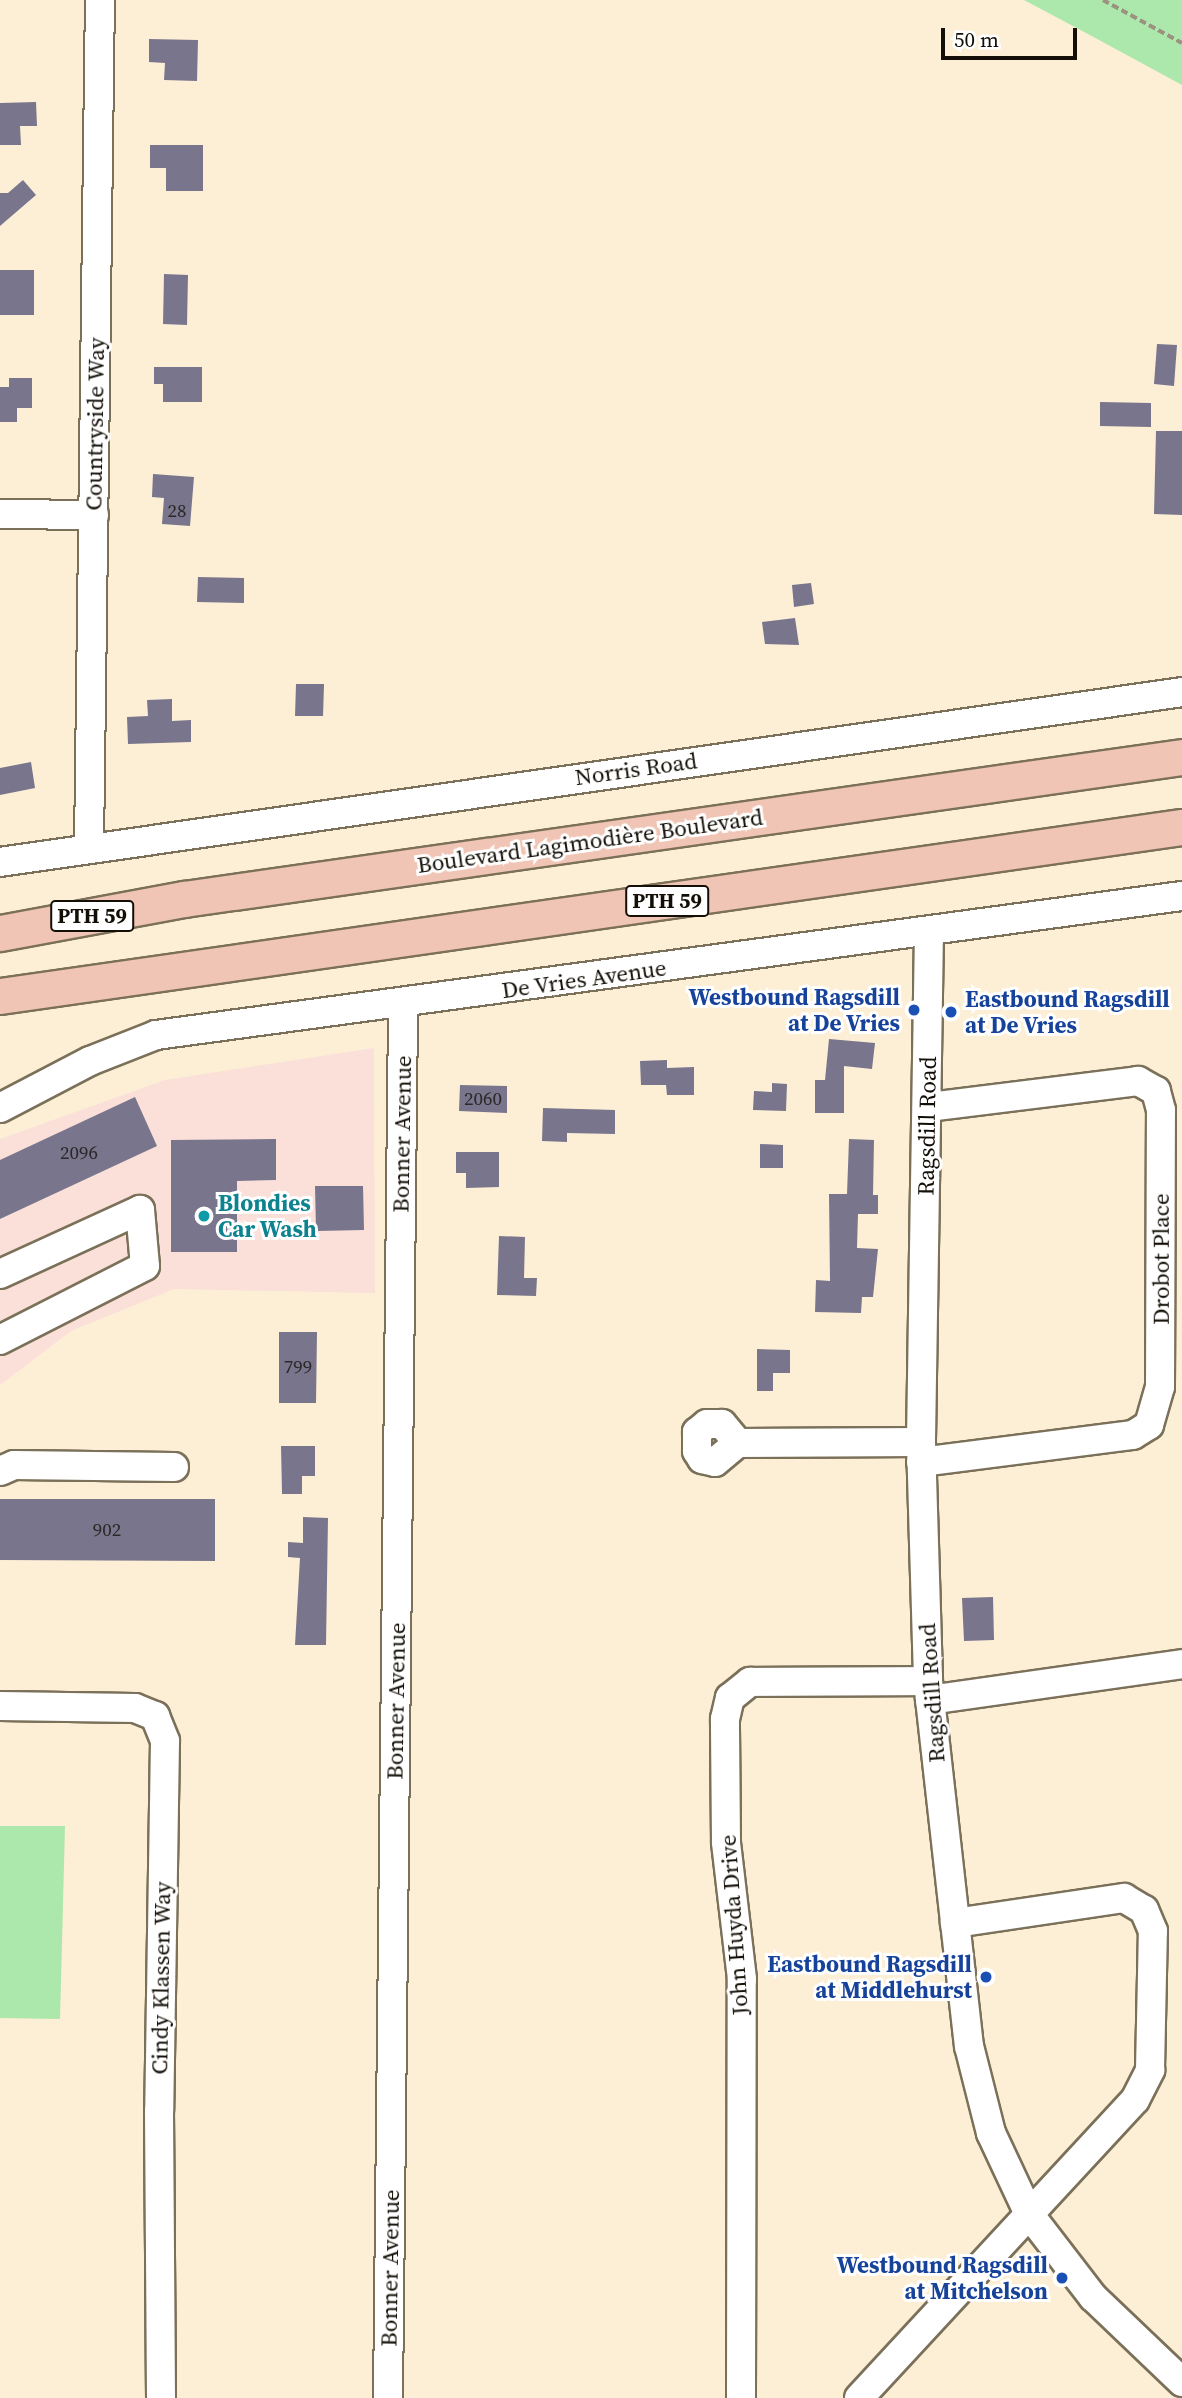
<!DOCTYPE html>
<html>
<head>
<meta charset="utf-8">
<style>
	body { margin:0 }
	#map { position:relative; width:1182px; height:2398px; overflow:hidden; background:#fcefd5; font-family:"Source Serif 4",serif }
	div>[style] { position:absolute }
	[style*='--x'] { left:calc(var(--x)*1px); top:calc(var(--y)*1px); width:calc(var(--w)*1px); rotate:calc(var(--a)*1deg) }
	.commercial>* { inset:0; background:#fae0d9 }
	.green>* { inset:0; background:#ace7ab }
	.building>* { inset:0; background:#79758c }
	.path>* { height:3.5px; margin-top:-1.75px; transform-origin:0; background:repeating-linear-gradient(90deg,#9c9280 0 7px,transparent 0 10.5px) }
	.roads { filter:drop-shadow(2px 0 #7b7059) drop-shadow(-2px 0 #7b7059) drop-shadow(0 2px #7b7059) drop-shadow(0 -2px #7b7059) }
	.minor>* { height:28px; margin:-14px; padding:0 14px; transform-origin:14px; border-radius:14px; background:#fff }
	.major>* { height:35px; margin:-17.5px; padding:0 17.5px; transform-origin:17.5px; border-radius:17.5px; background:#f1c5b5 }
	.dots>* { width:19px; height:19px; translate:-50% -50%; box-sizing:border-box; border:4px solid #fff; border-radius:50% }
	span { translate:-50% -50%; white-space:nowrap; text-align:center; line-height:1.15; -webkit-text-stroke:6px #fff; paint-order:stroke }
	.number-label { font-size:19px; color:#2c2828 }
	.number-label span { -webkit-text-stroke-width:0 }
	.shield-label span { padding:2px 5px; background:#fff; border:2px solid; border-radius:5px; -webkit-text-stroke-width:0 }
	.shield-label { font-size:21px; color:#130f07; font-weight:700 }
	.street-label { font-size:23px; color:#130f07 }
	.transit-label { font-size:23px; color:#164399; font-weight:700 }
	.right { translate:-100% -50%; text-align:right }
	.left { translate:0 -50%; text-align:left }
	.culture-label { font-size:23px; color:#0d838f; font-weight:700 }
	.scale { position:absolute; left:941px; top:28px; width:136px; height:32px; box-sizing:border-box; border:4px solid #130f07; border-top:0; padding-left:9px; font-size:21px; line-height:24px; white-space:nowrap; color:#130f07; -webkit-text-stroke:5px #fff; paint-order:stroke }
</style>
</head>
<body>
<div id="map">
	<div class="commercial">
		<i style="clip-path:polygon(374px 1048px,375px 1293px,174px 1289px,71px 1331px,0 1385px,0 1139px,165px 1080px)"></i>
	</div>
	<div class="green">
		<i style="clip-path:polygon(1024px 0,1182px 0,1182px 85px,1088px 34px)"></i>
		<i style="clip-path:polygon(0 1826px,65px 1826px,60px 2019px,0 2018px)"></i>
	</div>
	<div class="building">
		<i style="clip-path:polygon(149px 39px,198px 40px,197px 81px,164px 80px,165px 63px,149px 62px)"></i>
		<i style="clip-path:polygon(36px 102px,37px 126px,20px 126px,21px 145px,0 145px,0 103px)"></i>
		<i style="clip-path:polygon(150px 145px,203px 145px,203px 191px,166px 191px,166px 168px,150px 168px)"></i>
		<i style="clip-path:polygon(23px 180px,36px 195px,0 226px,0 193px,8px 193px)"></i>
		<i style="clip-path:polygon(0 270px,34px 270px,34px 315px,0 315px)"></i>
		<i style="clip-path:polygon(164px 274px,188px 275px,187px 325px,163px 324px)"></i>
		<i style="clip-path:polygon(1157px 344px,1177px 345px,1174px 386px,1154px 384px)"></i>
		<i style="clip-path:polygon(154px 367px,202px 367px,202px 402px,163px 402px,163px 384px,154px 384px)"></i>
		<i style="clip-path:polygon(9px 378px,32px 378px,32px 408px,17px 408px,17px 422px,0 422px,0 387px,9px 387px)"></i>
		<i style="clip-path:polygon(1100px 402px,1151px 403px,1151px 427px,1100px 426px)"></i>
		<i style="clip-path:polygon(1156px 431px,1182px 431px,1182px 515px,1154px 514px)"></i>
		<i style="clip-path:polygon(153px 474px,194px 477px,190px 526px,162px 524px,164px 498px,152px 497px)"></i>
		<i style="clip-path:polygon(198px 577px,244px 578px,244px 603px,197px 602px)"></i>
		<i style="clip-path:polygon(811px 583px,814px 604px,794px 607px,792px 585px)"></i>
		<i style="clip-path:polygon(795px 618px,799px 645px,765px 644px,762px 622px)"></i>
		<i style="clip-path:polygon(296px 684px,324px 684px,323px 716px,295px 716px)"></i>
		<i style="clip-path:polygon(172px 699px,172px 721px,191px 720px,191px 742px,128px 744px,127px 717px,148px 716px,147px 700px)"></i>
		<i style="clip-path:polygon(31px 762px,35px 788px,0 795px,0 768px)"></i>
		<i style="clip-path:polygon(829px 1039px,875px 1043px,872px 1069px,844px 1066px,844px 1113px,815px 1113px,815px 1080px,825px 1080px)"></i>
		<i style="clip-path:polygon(667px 1060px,667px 1068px,694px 1067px,694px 1095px,667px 1095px,666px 1085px,641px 1085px,640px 1061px)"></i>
		<i style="clip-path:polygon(772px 1083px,787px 1084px,786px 1111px,753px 1110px,754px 1091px,772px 1092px)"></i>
		<i style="clip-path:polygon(460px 1085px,507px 1086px,507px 1113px,459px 1111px)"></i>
		<i style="clip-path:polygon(135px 1097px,157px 1146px,0 1219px,0 1160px)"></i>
		<i style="clip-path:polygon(543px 1108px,615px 1110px,615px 1134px,567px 1133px,567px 1142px,542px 1141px)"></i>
		<i style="clip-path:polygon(276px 1139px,276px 1180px,237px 1181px,237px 1252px,171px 1252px,171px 1140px)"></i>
		<i style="clip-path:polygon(849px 1139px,874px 1140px,873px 1195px,878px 1195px,878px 1214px,858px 1214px,857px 1248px,878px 1249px,873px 1297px,862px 1297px,861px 1313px,815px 1312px,816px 1280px,830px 1281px,829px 1194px,847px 1194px)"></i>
		<i style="clip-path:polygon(760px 1144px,783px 1145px,783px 1168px,760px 1168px)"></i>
		<i style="clip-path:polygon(456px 1152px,499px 1152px,499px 1187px,466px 1188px,466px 1173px,456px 1173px)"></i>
		<i style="clip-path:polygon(315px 1186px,363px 1186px,364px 1230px,316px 1231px)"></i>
		<i style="clip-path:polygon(499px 1236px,525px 1237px,524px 1278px,537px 1278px,536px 1296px,497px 1295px)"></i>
		<i style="clip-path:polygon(279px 1332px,317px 1332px,316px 1403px,279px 1403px)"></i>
		<i style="clip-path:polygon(757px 1349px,790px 1350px,790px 1373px,773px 1373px,773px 1391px,757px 1391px)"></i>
		<i style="clip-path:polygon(281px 1446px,315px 1446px,315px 1476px,302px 1476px,302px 1494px,282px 1494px)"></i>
		<i style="clip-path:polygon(0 1499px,215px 1499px,215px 1561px,0 1560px)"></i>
		<i style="clip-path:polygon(303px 1517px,328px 1518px,326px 1645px,295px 1645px,300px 1558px,288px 1557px,288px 1542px,303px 1543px)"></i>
		<i style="clip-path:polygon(993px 1597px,994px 1640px,964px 1641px,962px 1598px)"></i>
	</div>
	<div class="path">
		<i style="--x:1103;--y:0;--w:90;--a:28.6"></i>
	</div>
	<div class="roads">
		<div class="minor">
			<i style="--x:0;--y:514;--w:94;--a:0.6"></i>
			<i style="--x:89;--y:847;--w:847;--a:-89.26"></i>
			<i style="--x:0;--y:862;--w:1194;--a:-8.18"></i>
			<i style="--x:929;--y:931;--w:511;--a:90.9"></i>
			<i style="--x:921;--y:1442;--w:239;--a:88.3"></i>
			<i style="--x:928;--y:1681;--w:367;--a:83.6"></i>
			<i style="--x:969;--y:2046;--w:90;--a:75.8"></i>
			<i style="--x:991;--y:2133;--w:89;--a:64.9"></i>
			<i style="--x:1029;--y:2214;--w:105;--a:52.4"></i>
			<i style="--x:1093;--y:2297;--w:123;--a:43.7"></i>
			<i style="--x:0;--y:1108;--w:102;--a:-27.6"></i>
			<i style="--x:90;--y:1061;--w:71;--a:-21.5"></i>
			<i style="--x:156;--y:1035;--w:1035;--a:-7.72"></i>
			<i style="--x:0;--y:1274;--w:154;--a:-24.6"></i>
			<i style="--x:140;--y:1210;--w:56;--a:84.9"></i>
			<i style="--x:145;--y:1266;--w:163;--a:153"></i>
			<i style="--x:738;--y:1443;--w:25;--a:-130"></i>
			<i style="--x:722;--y:1424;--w:15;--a:180"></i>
			<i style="--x:707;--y:1424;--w:13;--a:141"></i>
			<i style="--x:697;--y:1432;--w:19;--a:90"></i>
			<i style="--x:697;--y:1451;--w:9;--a:58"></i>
			<i style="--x:702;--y:1459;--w:13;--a:13"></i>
			<i style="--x:715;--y:1462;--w:30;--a:-40"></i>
			<i style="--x:738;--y:1443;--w:183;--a:-0.3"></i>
			<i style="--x:921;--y:1462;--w:214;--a:-7.3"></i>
			<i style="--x:1133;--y:1435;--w:19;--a:-32"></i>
			<i style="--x:1149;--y:1425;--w:40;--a:-74"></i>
			<i style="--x:1160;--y:1387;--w:277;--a:-89.8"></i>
			<i style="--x:1161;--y:1110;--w:20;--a:-105"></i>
			<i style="--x:1156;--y:1091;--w:21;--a:-151"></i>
			<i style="--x:1138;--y:1081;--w:212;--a:172.9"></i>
			<i style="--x:0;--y:1471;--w:15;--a:-23"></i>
			<i style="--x:14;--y:1465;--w:160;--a:0.7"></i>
			<i style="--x:930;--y:1700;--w:255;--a:-8.1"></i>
			<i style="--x:0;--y:1706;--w:135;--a:0.8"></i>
			<i style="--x:135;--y:1708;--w:22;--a:22"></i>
			<i style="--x:155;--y:1716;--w:27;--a:68"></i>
			<i style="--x:165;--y:1741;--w:370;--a:90.9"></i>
			<i style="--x:159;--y:2111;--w:287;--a:89.6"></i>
			<i style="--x:388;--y:2398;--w:1393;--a:-89.38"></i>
			<i style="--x:741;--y:2398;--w:419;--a:-89.9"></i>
			<i style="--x:742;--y:1979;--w:138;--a:-96.7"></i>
			<i style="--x:726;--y:1842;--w:123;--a:-90.5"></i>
			<i style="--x:725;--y:1719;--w:22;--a:-77"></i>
			<i style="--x:730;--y:1698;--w:26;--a:-39"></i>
			<i style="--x:750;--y:1682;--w:178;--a:-0.3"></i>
			<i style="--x:859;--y:2398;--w:406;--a:-47.2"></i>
			<i style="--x:1135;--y:2100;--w:34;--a:-63"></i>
			<i style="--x:1150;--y:2070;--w:139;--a:-88.8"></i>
			<i style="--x:1153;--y:1931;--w:23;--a:-113"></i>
			<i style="--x:1144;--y:1910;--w:23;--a:-149"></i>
			<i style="--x:1124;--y:1898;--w:171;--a:171.6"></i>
		</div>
		<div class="major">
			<i style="--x:0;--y:933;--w:187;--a:-10.5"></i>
			<i style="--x:184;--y:899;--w:1008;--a:-8.1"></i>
			<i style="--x:0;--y:996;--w:1194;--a:-8.14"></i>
		</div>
	</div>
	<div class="dots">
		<i style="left:914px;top:1010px;background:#1a4fb4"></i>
		<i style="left:951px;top:1012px;background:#1a4fb4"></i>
		<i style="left:204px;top:1216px;background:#0f9aa8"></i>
		<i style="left:986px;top:1977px;background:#1a4fb4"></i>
		<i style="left:1062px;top:2278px;background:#1a4fb4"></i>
	</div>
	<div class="number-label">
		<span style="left:177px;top:511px">28</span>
		<span style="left:483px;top:1099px">2060</span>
		<span style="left:79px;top:1153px">2096</span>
		<span style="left:298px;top:1367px">799</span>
		<span style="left:107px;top:1530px">902</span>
	</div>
	<div class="shield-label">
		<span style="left:667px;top:901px">PTH 59</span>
		<span style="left:92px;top:916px">PTH 59</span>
	</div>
	<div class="street-label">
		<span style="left:95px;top:424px;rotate:-89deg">Countryside Way</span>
		<span style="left:636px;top:769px;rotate:-8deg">Norris Road</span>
		<span style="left:590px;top:841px;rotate:-8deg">Boulevard Lagimodière Boulevard</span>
		<span style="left:584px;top:979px;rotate:-8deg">De Vries Avenue</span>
		<span style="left:927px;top:1126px;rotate:-89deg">Ragsdill Road</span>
		<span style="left:402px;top:1134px;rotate:-89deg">Bonner Avenue</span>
		<span style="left:1161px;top:1259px;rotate:-90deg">Drobot Place</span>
		<span style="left:932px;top:1693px;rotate:-94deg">Ragsdill Road</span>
		<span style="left:396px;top:1701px;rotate:-89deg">Bonner Avenue</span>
		<span style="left:734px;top:1925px;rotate:-94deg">John Huyda Drive</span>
		<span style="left:161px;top:1978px;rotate:-89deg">Cindy Klassen Way</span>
		<span style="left:390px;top:2268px;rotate:-89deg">Bonner Avenue</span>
	</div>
	<div class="transit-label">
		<span class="right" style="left:900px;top:1010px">Westbound Ragsdill<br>at De Vries</span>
		<span class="left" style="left:965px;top:1012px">Eastbound Ragsdill<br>at De Vries</span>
		<span class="right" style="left:972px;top:1977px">Eastbound Ragsdill<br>at Middlehurst</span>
		<span class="right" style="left:1048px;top:2278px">Westbound Ragsdill<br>at Mitchelson</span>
	</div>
	<div class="culture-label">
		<span class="left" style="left:218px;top:1216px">Blondies<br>Car Wash</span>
	</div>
	<div class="scale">50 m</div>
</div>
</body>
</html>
